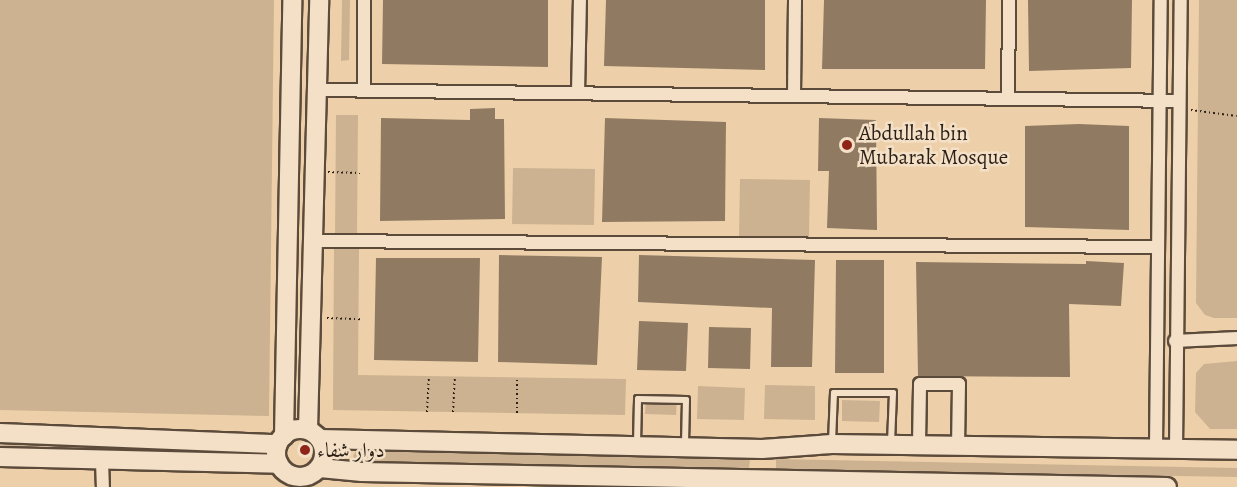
<!DOCTYPE html>
<html>
<head>
<meta charset="utf-8">
<style>
	body { margin:0 }
	#map { position:relative; width:1237px; height:487px; overflow:hidden; background:#edd0a9; font-family:Alegreya,Amiri,serif }
	div>[style] { position:absolute }
	[style*='--x'] { left:calc(var(--x)*1px); top:calc(var(--y)*1px); width:calc(var(--w)*1px); rotate:calc(var(--a)*1deg) }
	.green>* { inset:0; background:#ccb290 }
	.building>* { inset:0; background:#907b62 }
	.path>* { height:2px; margin-top:-1px; transform-origin:0; background:repeating-linear-gradient(90deg,#2c1f16 0 1.5px,transparent 0 4.5px) }
	.roads { filter:drop-shadow(2px 0 #5c4b3b) drop-shadow(-2px 0 #5c4b3b) drop-shadow(0 2px #5c4b3b) drop-shadow(0 -2px #5c4b3b) }
	.lane>* { height:6px; margin:-3px; padding:0 3px; transform-origin:3px; border-radius:3px; background:#f3e0c7 }
	.street>* { height:12px; margin:-6px; padding:0 6px; transform-origin:6px; border-radius:6px; background:#f3e0c7 }
	.secondary>* { height:18px; margin:-9px; padding:0 9px; transform-origin:9px; border-radius:9px; background:#f3e0c7 }
	.secondary>.ring { margin:-9px; padding:0; box-sizing:content-box; background:none; border:18px solid #f3e0c7; border-radius:50% }
	.dots>* { width:16px; height:16px; translate:-50% -50%; box-sizing:border-box; border:3px solid #f3e0c7; border-radius:50% }
	span { translate:-50% -50%; white-space:nowrap; text-align:center; line-height:1.15; -webkit-text-stroke:5px #f3e0c7; paint-order:stroke }
	.poi-label { font-size:21px; color:#2c1f16 }
	.left { translate:0 -50%; text-align:left }
</style>
</head>
<body>
<div id="map">
	<div class="green">
		<i style="clip-path:polygon(0 0,274px 0,269px 416px,0 410px)"></i>
		<i style="clip-path:polygon(342px 0,350px 0,349px 60px,341px 61px)"></i>
		<i style="clip-path:polygon(1199px 0,1237px 0,1237px 318px,1214px 318px,1205px 315px,1196px 303px)"></i>
		<i style="clip-path:polygon(336px 115px,358px 115px,357px 234px,335px 234px)"></i>
		<i style="clip-path:polygon(513px 168px,595px 169px,594px 225px,512px 224px)"></i>
		<i style="clip-path:polygon(740px 179px,810px 180px,809px 237px,739px 236px)"></i>
		<i style="clip-path:polygon(334px 247px,359px 248px,358px 375px,626px 379px,625px 415px,333px 410px)"></i>
		<i style="clip-path:polygon(1237px 361px,1237px 429px,1210px 429px,1195px 412px,1196px 373px,1204px 364px)"></i>
		<i style="clip-path:polygon(765px 385px,815px 386px,815px 420px,764px 419px)"></i>
		<i style="clip-path:polygon(698px 386px,745px 388px,744px 420px,697px 419px)"></i>
		<i style="clip-path:polygon(646px 396px,677px 397px,676px 415px,645px 414px)"></i>
		<i style="clip-path:polygon(842px 400px,880px 401px,879px 422px,842px 421px)"></i>
		<i style="clip-path:polygon(0 439px,261px 445px,261px 456px,0 450px)"></i>
		<i style="clip-path:polygon(356px 451px,750px 459px,749px 468px,356px 461px,353px 456px)"></i>
		<i style="clip-path:polygon(776px 459px,1237px 468px,1237px 477px,776px 469px)"></i>
	</div>
	<div class="building">
		<i style="clip-path:polygon(383px 0,548px 0,548px 67px,382px 64px)"></i>
		<i style="clip-path:polygon(606px 0,765px 0,765px 70px,604px 66px)"></i>
		<i style="clip-path:polygon(824px 0,986px 0,985px 69px,822px 69px)"></i>
		<i style="clip-path:polygon(1028px 0,1132px 0,1131px 68px,1029px 71px)"></i>
		<i style="clip-path:polygon(495px 108px,495px 119px,504px 119px,505px 219px,380px 221px,381px 118px,470px 120px,470px 109px)"></i>
		<i style="clip-path:polygon(605px 118px,726px 122px,725px 221px,602px 222px)"></i>
		<i style="clip-path:polygon(819px 118px,876px 120px,877px 230px,827px 228px,829px 171px,818px 171px)"></i>
		<i style="clip-path:polygon(1079px 124px,1129px 126px,1129px 230px,1025px 227px,1025px 126px)"></i>
		<i style="clip-path:polygon(499px 255px,602px 257px,597px 365px,498px 362px)"></i>
		<i style="clip-path:polygon(639px 255px,815px 260px,812px 367px,771px 367px,772px 308px,638px 302px)"></i>
		<i style="clip-path:polygon(376px 258px,480px 258px,478px 362px,374px 360px)"></i>
		<i style="clip-path:polygon(836px 260px,884px 260px,884px 373px,835px 373px)"></i>
		<i style="clip-path:polygon(1086px 261px,1124px 263px,1121px 306px,1069px 304px,1070px 377px,918px 376px,916px 262px,1086px 264px)"></i>
		<i style="clip-path:polygon(639px 321px,688px 323px,686px 371px,637px 370px)"></i>
		<i style="clip-path:polygon(709px 327px,751px 328px,750px 369px,708px 368px)"></i>
	</div>
	<div class="path">
		<i style="--x:1191;--y:110;--w:46;--a:7.4"></i>
		<i style="--x:328;--y:172;--w:32;--a:2"></i>
		<i style="--x:327;--y:318;--w:35;--a:2"></i>
		<i style="--x:427;--y:412;--w:36;--a:-87"></i>
		<i style="--x:453;--y:412;--w:36;--a:-87"></i>
		<i style="--x:517;--y:413;--w:36;--a:-90"></i>
	</div>
	<div class="roads">
		<div class="lane">
			<i style="--x:832;--y:442;--w:49;--a:-87.7"></i>
			<i style="--x:834;--y:393;--w:59;--a:0"></i>
			<i style="--x:893;--y:393;--w:49;--a:92.3"></i>
			<i style="--x:637;--y:444;--w:45;--a:-88.7"></i>
			<i style="--x:638;--y:399;--w:48;--a:1.2"></i>
			<i style="--x:686;--y:400;--w:44;--a:91.3"></i>
		</div>
		<div class="street">
			<i style="--x:318;--y:90;--w:861;--a:0.73"></i>
			<i style="--x:364;--y:91;--w:91;--a:-90"></i>
			<i style="--x:578;--y:93;--w:93;--a:-88.8"></i>
			<i style="--x:794;--y:96;--w:96;--a:-89.4"></i>
			<i style="--x:1008;--y:99;--w:99;--a:-89.4"></i>
			<i style="--x:316;--y:241;--w:841;--a:0.41"></i>
			<i style="--x:1175;--y:341;--w:62;--a:-2.8"></i>
			<i style="--x:919;--y:444;--w:60;--a:-89"></i>
			<i style="--x:920;--y:384;--w:39;--a:0"></i>
			<i style="--x:959;--y:384;--w:62;--a:90.9"></i>
			<i style="--x:1156;--y:448;--w:448;--a:-89.4"></i>
			<i style="--x:1176;--y:449;--w:449;--a:-89.4"></i>
			<i style="--x:102;--y:461;--w:26;--a:88"></i>
		</div>
		<div class="secondary">
			<i class="ring" style="left:276px;top:429px;width:30px;height:30px"></i>
			<i style="--x:308;--y:430;--w:430;--a:-88.5"></i>
			<i style="--x:0;--y:433;--w:278;--a:2.3"></i>
			<i style="--x:284;--y:436;--w:436;--a:-88.9"></i>
			<i style="--x:320;--y:439;--w:442;--a:1.3"></i>
			<i style="--x:762;--y:449;--w:70;--a:-4.1"></i>
			<i style="--x:832;--y:444;--w:405;--a:0.8"></i>
			<i style="--x:0;--y:457;--w:279;--a:1.4"></i>
			<i style="--x:320;--y:468;--w:42;--a:5.4"></i>
			<i style="--x:362;--y:472;--w:805;--a:1.07"></i>
		</div>
	</div>
	<div class="dots">
		<i style="left:847px;top:145px;background:#8f2418"></i>
		<i style="left:305px;top:450px;background:#8f2418"></i>
	</div>
	<div class="poi-label">
		<span class="left" style="left:859px;top:145px">Abdullah bin<br>Mubarak Mosque</span>
		<span class="left" style="left:317px;top:450px">دوار شفاء</span>
	</div>
</div>
</body>
</html>
